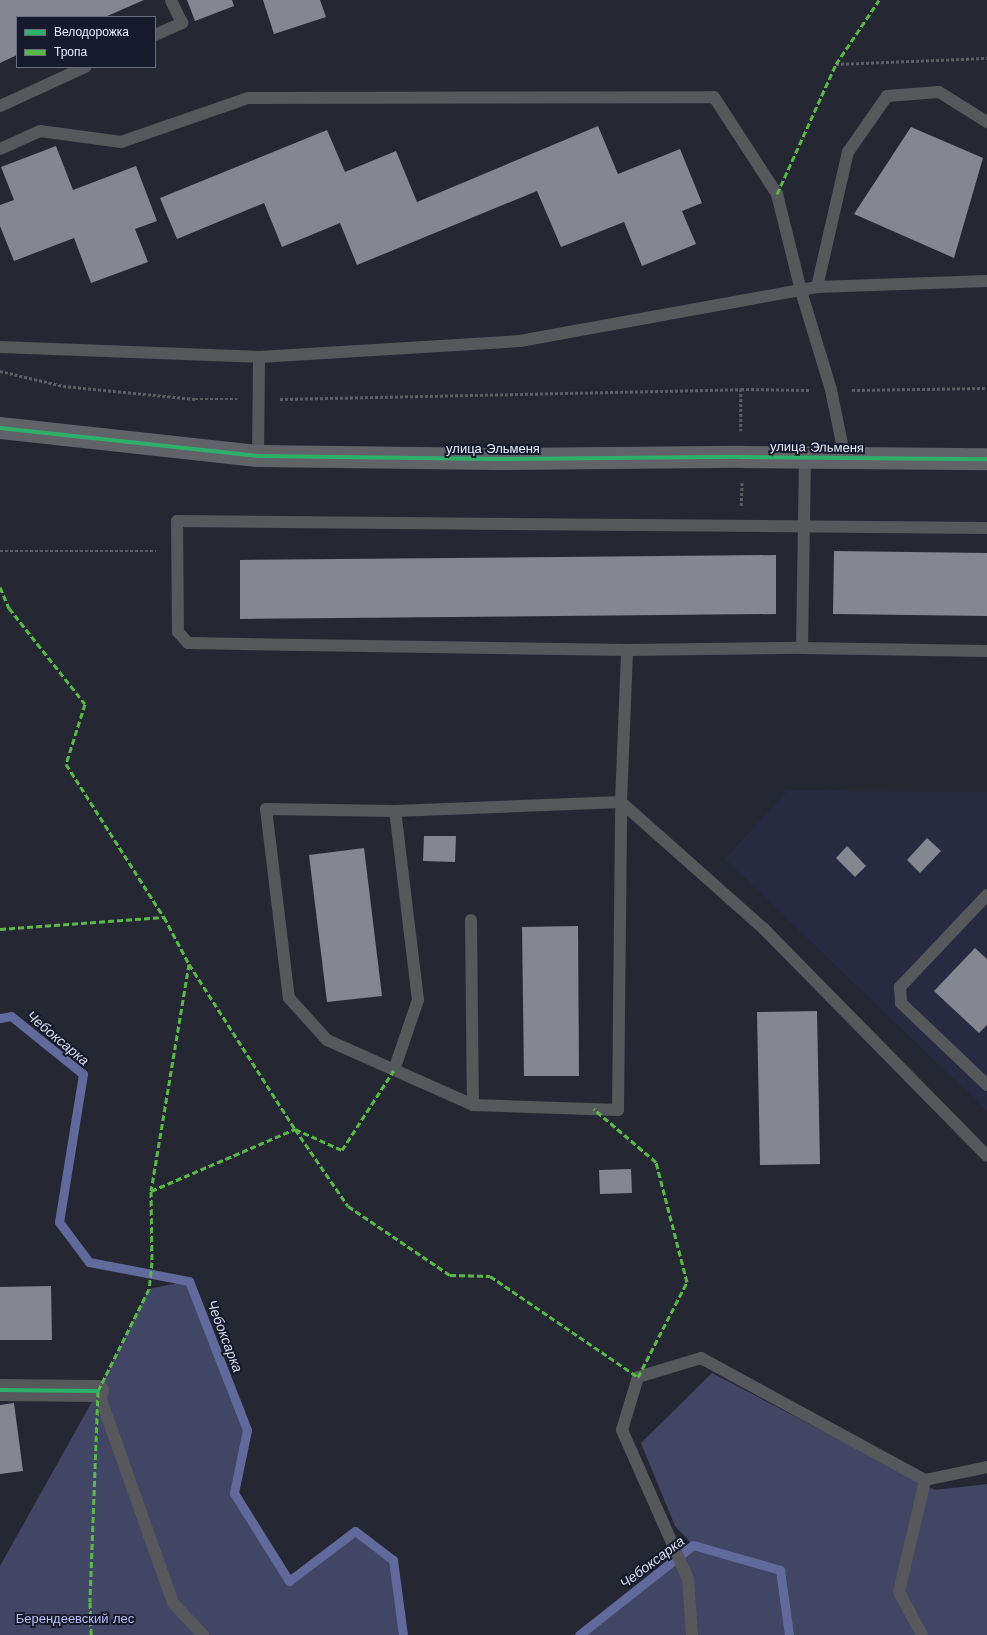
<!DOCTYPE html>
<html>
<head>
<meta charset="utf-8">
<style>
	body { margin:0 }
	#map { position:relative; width:987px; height:1635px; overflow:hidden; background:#252832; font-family:"Work Sans",sans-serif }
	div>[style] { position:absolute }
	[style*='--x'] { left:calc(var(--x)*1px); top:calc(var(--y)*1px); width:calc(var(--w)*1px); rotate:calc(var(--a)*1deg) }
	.built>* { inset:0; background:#272b42 }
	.green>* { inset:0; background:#414664 }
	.stream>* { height:9px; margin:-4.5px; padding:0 4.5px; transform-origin:4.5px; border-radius:4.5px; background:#616a9d }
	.building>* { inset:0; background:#848690 }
	.path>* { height:2.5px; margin-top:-1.25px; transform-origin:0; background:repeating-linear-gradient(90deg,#5c5e62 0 3px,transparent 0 5px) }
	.lane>* { height:12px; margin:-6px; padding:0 6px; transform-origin:6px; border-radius:6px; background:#56585c }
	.street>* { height:22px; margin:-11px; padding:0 11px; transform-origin:11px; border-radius:11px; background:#56585c }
	.secondary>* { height:22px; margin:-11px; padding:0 11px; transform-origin:11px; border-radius:11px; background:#616368 }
	.quiet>* { height:3px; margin-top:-1.5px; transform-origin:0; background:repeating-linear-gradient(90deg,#58b947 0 6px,transparent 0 9px) }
	.cycleway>* { height:4px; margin:-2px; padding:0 2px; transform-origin:2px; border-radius:2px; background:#2db169 }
	span { translate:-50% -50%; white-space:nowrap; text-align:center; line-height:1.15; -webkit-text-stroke:4px #171a2d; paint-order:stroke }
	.street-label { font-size:13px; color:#ebeefc }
	.park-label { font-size:13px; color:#b7c1f2 }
	.water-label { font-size:14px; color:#dbdff0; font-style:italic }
	.legend { position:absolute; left:16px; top:16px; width:140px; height:52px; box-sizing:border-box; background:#171a2d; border:1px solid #6c6f80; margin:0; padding:5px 7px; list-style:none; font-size:12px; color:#ebeefc }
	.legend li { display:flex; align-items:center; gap:8px; height:20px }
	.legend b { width:20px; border:1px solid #6c6f80 }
</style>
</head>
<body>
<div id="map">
	<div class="built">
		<i style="clip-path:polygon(787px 791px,987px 792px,987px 1111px,725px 859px)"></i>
	</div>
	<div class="green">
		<i style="clip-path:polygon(189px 1281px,247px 1430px,234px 1493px,289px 1581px,355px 1531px,393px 1560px,403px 1635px,0 1635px,0 1566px,98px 1391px,149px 1289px)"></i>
		<i style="clip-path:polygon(712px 1373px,935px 1490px,987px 1484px,987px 1635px,579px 1635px,693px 1545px,675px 1526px,641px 1443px)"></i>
	</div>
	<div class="stream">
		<i style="--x:0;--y:1018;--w:11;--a:-10"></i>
		<i style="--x:11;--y:1016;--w:92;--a:38.9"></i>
		<i style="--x:83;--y:1074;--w:150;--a:99.2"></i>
		<i style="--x:59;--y:1222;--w:50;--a:53.1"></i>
		<i style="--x:89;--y:1262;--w:102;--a:10.8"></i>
		<i style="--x:189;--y:1281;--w:160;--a:68.7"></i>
		<i style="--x:247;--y:1430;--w:64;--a:101.7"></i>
		<i style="--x:234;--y:1493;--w:104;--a:58"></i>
		<i style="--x:289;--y:1581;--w:83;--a:-37.1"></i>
		<i style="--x:355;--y:1531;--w:48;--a:37.3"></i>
		<i style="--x:393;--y:1560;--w:76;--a:82.4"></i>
		<i style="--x:579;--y:1635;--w:145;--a:-38.3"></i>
		<i style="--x:693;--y:1545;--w:91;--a:16"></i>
		<i style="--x:780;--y:1570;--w:66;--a:82.1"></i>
	</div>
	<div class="building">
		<i style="clip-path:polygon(0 0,144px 0,105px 17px,17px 17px,17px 55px,0 63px)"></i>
		<i style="clip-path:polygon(187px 0,232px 0,234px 6px,195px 21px)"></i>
		<i style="clip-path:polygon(263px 0,320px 0,326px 17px,274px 34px)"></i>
		<i style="clip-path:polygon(598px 126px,618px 174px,680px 149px,702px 203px,682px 211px,696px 244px,642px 266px,624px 222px,561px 247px,537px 191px,357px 265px,340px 223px,282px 247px,264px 203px,177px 239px,160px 198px,327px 130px,345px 172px,396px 151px,417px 202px)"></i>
		<i style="clip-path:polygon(911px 127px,983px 158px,954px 258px,854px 214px)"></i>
		<i style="clip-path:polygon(56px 146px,73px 190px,136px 166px,157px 221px,135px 229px,148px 262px,91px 283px,74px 238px,14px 261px,0 226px,0 205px,14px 200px,1px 167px)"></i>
		<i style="clip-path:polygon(834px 551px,987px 553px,987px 616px,833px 614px)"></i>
		<i style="clip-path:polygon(776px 555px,776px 614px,240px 619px,240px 560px)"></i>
		<i style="clip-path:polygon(424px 836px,456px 836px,455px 862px,423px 861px)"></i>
		<i style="clip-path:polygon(927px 838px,941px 851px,920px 873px,907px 860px)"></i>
		<i style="clip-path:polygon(847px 846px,866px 866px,855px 877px,836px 858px)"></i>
		<i style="clip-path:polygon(364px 848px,382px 996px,327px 1002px,309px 855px)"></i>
		<i style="clip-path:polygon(578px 926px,579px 1076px,524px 1076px,522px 927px)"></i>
		<i style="clip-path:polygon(975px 948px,987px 959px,987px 1025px,979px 1033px,934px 991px)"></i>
		<i style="clip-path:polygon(817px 1011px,820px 1164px,760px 1165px,757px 1012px)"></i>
		<i style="clip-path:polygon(631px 1169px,632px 1193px,600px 1194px,599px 1170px)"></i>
		<i style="clip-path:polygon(51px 1286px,52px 1340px,0 1340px,0 1287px)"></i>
		<i style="clip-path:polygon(14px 1403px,23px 1471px,0 1474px,0 1405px)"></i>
	</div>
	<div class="path">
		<i style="--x:836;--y:64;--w:151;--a:-2.3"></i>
		<i style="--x:0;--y:371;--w:65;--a:13.4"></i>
		<i style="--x:63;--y:386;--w:133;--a:5.6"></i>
		<i style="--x:195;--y:399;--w:42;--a:0"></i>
		<i style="--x:741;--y:389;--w:42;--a:90"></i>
		<i style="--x:852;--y:390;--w:135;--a:-0.8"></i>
		<i style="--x:280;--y:399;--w:461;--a:-1.2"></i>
		<i style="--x:741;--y:389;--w:68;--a:0.8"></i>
		<i style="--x:741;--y:506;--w:23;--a:-88"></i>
		<i style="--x:0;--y:551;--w:156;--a:0"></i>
	</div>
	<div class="lane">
		<i style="--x:155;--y:35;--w:30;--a:-24"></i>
		<i style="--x:182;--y:23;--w:25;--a:-116"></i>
		<i style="--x:0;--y:106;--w:94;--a:-24.6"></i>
		<i style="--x:0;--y:149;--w:44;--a:-24.2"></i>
		<i style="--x:40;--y:131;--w:82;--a:7.7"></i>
		<i style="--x:121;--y:142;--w:134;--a:-19.1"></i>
		<i style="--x:248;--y:98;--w:466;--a:-0.1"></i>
		<i style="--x:714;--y:97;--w:116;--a:57"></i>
		<i style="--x:777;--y:194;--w:100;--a:76.1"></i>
		<i style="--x:801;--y:291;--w:103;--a:73.1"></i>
		<i style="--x:831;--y:390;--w:69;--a:78.4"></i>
		<i style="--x:817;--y:287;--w:139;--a:-77.1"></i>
		<i style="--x:848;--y:152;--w:68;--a:-55.1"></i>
		<i style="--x:887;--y:96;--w:52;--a:-4.4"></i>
		<i style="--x:939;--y:92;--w:57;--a:32"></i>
		<i style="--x:0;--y:347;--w:259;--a:2.2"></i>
		<i style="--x:259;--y:357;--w:261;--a:-3.5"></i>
		<i style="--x:520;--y:341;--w:302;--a:-10.3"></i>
		<i style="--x:817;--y:287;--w:170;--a:-2"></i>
		<i style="--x:258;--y:456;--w:99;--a:-89.4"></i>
		<i style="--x:802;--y:648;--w:185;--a:0.9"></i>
		<i style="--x:627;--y:650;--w:439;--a:-179.1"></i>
		<i style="--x:188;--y:643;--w:15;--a:-132"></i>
		<i style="--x:178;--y:632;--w:111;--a:-90.5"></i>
		<i style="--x:177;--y:521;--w:810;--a:0.5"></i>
		<i style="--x:395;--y:811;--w:129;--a:-179.1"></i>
		<i style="--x:266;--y:809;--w:190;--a:83.1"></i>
		<i style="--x:289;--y:998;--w:57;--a:47.9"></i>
		<i style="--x:327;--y:1040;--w:160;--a:24"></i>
		<i style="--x:473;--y:1105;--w:145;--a:2"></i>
		<i style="--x:618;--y:1110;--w:308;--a:-89.4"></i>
		<i style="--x:621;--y:802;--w:152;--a:-87.7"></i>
		<i style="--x:627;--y:650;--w:175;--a:-0.7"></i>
		<i style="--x:802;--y:648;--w:190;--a:-89.1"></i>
		<i style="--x:987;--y:895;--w:127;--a:133.4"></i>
		<i style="--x:900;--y:987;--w:16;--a:86"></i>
		<i style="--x:901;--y:1003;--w:119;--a:43.6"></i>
		<i style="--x:471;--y:920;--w:185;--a:89.4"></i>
		<i style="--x:394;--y:1070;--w:74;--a:-71.1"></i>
		<i style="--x:418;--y:1000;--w:190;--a:-96.9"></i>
		<i style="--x:395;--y:811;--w:226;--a:-2.3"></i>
		<i style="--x:621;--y:802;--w:191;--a:41.6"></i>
		<i style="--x:764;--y:929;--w:318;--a:45.5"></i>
		<i style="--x:98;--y:1391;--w:225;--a:70.5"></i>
		<i style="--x:173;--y:1603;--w:44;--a:46.8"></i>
		<i style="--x:692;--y:1635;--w:56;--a:-94.1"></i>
		<i style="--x:688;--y:1579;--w:163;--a:-113.9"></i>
		<i style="--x:622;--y:1430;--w:55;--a:-73.2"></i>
		<i style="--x:638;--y:1377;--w:66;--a:-16.8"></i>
		<i style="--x:701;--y:1358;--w:255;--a:28.6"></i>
		<i style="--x:925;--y:1480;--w:63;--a:-11.8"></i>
		<i style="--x:922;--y:1635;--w:49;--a:-118.1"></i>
		<i style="--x:899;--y:1592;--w:115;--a:-76.9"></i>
	</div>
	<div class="street">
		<i style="--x:0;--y:1390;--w:98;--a:0.6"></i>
	</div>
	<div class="secondary">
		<i style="--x:0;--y:428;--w:260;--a:6.2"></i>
		<i style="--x:258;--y:456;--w:238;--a:0.7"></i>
		<i style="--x:496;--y:459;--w:246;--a:-0.5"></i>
		<i style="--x:742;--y:457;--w:245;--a:0.5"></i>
	</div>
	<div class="quiet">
		<i style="--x:777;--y:194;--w:143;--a:-65.6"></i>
		<i style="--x:836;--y:64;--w:77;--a:-56.1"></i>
		<i style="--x:0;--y:587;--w:23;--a:67"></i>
		<i style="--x:9;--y:608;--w:122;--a:51.6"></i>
		<i style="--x:85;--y:704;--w:63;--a:107.6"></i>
		<i style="--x:66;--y:764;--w:182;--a:57.4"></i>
		<i style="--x:164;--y:917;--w:53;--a:62"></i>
		<i style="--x:189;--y:964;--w:230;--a:99.5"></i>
		<i style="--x:151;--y:1191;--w:71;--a:89.2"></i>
		<i style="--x:152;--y:1262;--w:27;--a:96"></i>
		<i style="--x:149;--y:1289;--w:114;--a:116.6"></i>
		<i style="--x:98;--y:1391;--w:211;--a:92.2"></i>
		<i style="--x:90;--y:1602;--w:33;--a:88"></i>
		<i style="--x:0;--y:929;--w:164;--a:-4.2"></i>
		<i style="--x:189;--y:964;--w:196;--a:57.3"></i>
		<i style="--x:295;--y:1129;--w:93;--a:55.5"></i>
		<i style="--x:348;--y:1206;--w:123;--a:34.1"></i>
		<i style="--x:450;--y:1275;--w:40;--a:1.4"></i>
		<i style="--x:490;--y:1276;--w:179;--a:34.3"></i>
		<i style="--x:638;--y:1377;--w:107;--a:-62.7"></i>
		<i style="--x:687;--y:1282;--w:124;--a:-104.5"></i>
		<i style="--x:656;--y:1162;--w:82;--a:-139.5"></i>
		<i style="--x:151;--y:1191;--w:157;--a:-23.3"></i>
		<i style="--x:295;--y:1129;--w:51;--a:24.1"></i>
		<i style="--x:342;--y:1150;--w:95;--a:-57"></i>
	</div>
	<div class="cycleway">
		<i style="--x:0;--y:428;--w:260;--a:6.2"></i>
		<i style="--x:258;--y:456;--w:238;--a:0.7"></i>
		<i style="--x:496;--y:459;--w:246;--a:-0.5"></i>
		<i style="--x:742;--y:457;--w:245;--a:0.5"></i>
		<i style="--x:0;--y:1390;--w:98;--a:0.6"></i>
	</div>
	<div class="street-label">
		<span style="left:817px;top:448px;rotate:1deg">улица Эльменя</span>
		<span style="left:493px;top:449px">улица Эльменя</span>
	</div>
	<div class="park-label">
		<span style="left:75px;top:1619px">Берендеевский лес</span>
	</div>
	<div class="water-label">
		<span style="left:58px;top:1038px;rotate:40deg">Чебоксарка</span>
		<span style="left:225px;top:1336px;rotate:69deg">Чебоксарка</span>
		<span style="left:652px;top:1562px;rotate:-37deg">Чебоксарка</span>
	</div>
	<ul class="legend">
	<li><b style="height:5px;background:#2db169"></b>Велодорожка</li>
	<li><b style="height:5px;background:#58b947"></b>Тропа</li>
	</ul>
</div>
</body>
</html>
